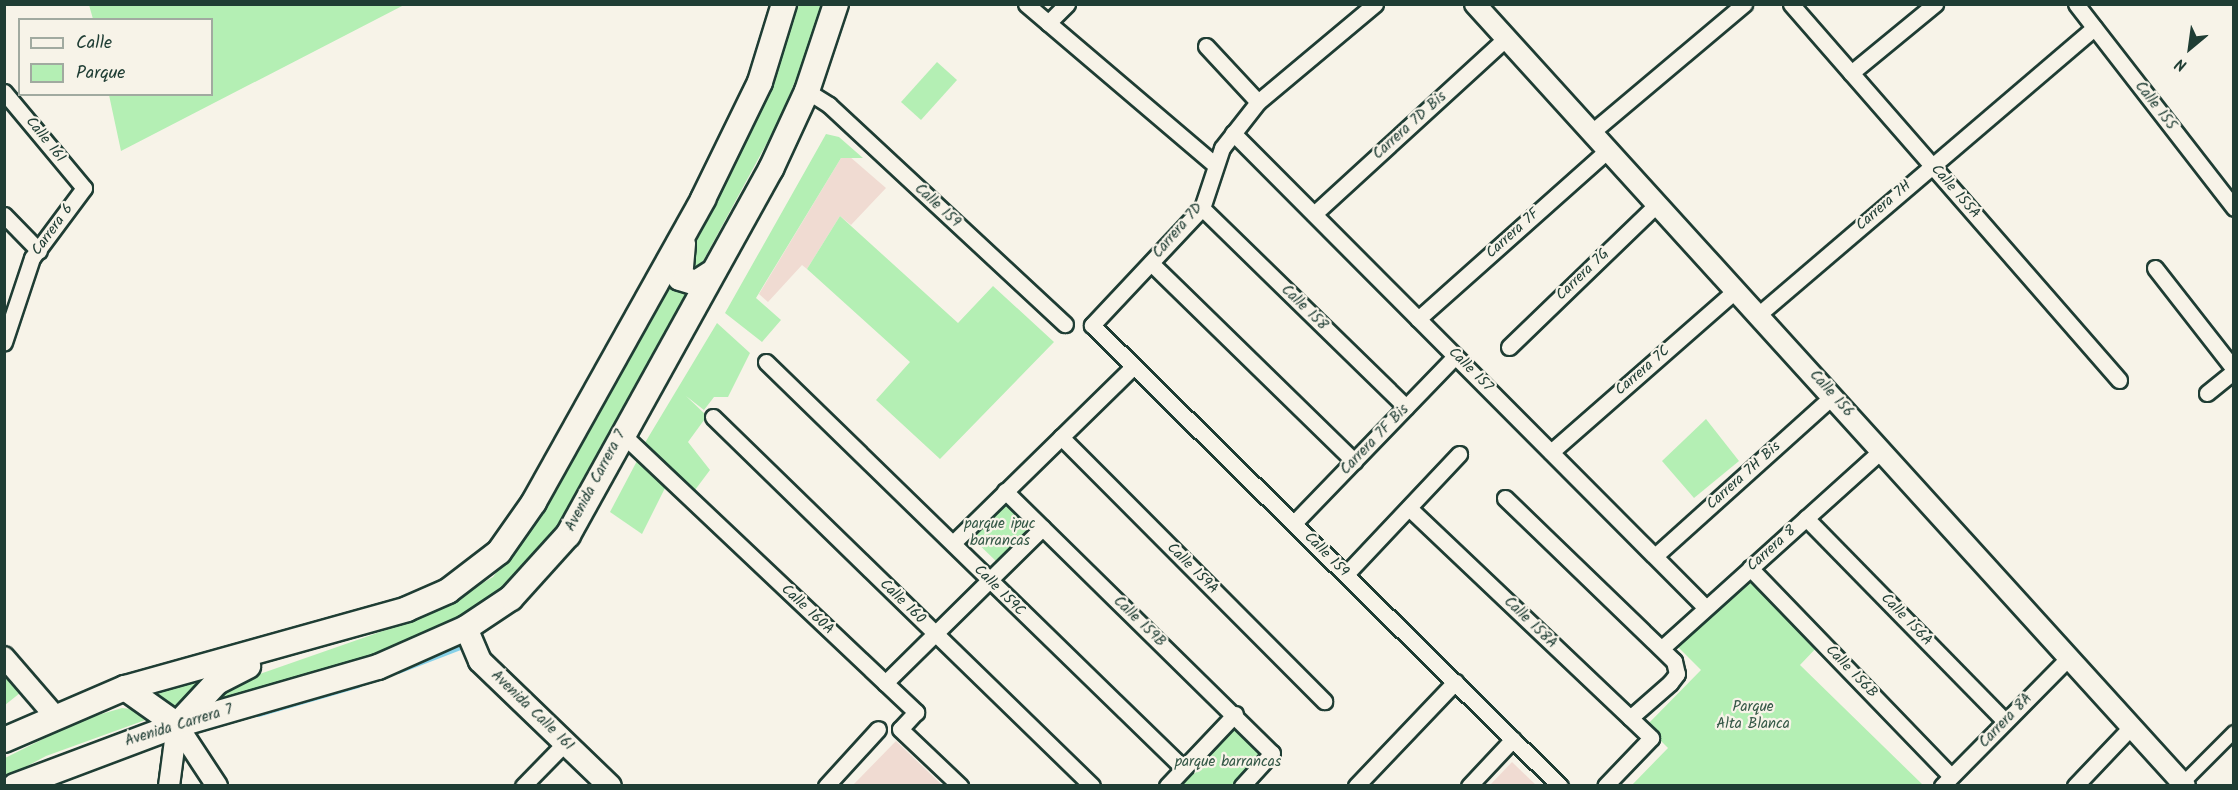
<!DOCTYPE html>
<html>
<head>
<meta charset="utf-8">
<style>
	body { margin:0 }
	#map { position:relative; width:2238px; height:790px; overflow:hidden; background:#f7f3e8; font-family:Kalam,sans-serif }
	div>[style] { position:absolute }
	[style*='--x'] { left:calc(var(--x)*1px); top:calc(var(--y)*1px); width:calc(var(--w)*1px); rotate:calc(var(--a)*1deg) }
	.built>* { inset:0; background:#f0dbd2 }
	.green>* { inset:0; background:#b4efb4 }
	.stream>* { height:5px; margin:-2.5px; padding:0 2.5px; transform-origin:2.5px; border-radius:2.5px; background:#87d1e8 }
	.roads { filter:drop-shadow(2px 0 #1f3d34) drop-shadow(-2px 0 #1f3d34) drop-shadow(0 2px #1f3d34) drop-shadow(0 -2px #1f3d34) }
	.pedestrian>* { height:12px; margin:-6px; padding:0 6px; transform-origin:6px; border-radius:6px; background:#f7f3e8 }
	.minor>* { height:15px; margin:-7.5px; padding:0 7.5px; transform-origin:7.5px; border-radius:7.5px; background:#f7f3e8 }
	.tertiary>* { height:20px; margin:-10px; padding:0 10px; transform-origin:10px; border-radius:10px; background:#f7f3e8 }
	.secondary>* { height:22px; margin:-11px; padding:0 11px; transform-origin:11px; border-radius:11px; background:#f7f3e8 }
	.primary>* { height:24px; margin:-12px; padding:0 12px; transform-origin:12px; border-radius:12px; background:#f7f3e8 }
	span { translate:-50% -50%; white-space:nowrap; text-align:center; line-height:1.15; -webkit-text-stroke:4.5px #f7f3e8; paint-order:stroke }
	.street-label { font-size:15px; color:#1f3d34 }
	.park-label { font-size:15px; color:#355847 }
	.frame { position:absolute; inset:0; border:6px solid #1f3d34; pointer-events:none }
	.legend { position:absolute; left:18px; top:18px; width:195px; height:78px; box-sizing:border-box; background:#f7f3e8; border:2px solid #a1aaa0; margin:0; padding:8px 10px; list-style:none; font-size:18px; color:#1f3d34 }
	.legend li { display:flex; align-items:center; gap:12px; height:30px }
	.legend b { width:30px; border:2px solid #a1aaa0 }
	.north { position:absolute; left:2160px; top:18px; width:60px; height:60px; -webkit-text-stroke:4px #f7f3e8; paint-order:stroke; rotate:209deg; font-size:16px; font-weight:700; line-height:24px; text-align:center; color:#1f3d34 }
	.north::after { content:''; display:block; margin:auto; width:21px; height:27px; background:#1f3d34; clip-path:polygon(50% 0,100% 100%,50% 72%,0 100%) }
</style>
</head>
<body>
<div id="map">
	<div class="built">
		<i style="clip-path:polygon(849px 156px,886px 188px,851px 225px,840px 216px,807px 269px,802px 265px,768px 302px,759px 294px,841px 158px)"></i>
		<i style="clip-path:polygon(896px 741px,942px 785px,853px 785px)"></i>
		<i style="clip-path:polygon(1512px 762px,1536px 785px,1490px 785px)"></i>
	</div>
	<div class="green">
		<i style="clip-path:polygon(89px 5px,89px 4px,404px 5px,121px 151px,109px 95px,212px 94px,212px 20px,93px 19px)"></i>
		<i style="clip-path:polygon(796px 5px,823px 5px,815px 35px,776px 126px,695px 276px,687px 275px,692px 249px,764px 100px)"></i>
		<i style="clip-path:polygon(937px 62px,957px 80px,921px 120px,901px 102px)"></i>
		<i style="clip-path:polygon(826px 134px,839px 137px,863px 158px,841px 158px,756px 298px,781px 320px,762px 342px,725px 313px)"></i>
		<i style="clip-path:polygon(840px 216px,958px 323px,993px 286px,1054px 342px,940px 459px,876px 400px,910px 362px,807px 269px)"></i>
		<i style="clip-path:polygon(668px 280px,687px 292px,578px 499px,552px 539px,506px 585px,453px 623px,386px 651px,210px 703px,248px 678px,423px 617px,493px 577px,552px 493px)"></i>
		<i style="clip-path:polygon(717px 323px,750px 353px,728px 397px,714px 397px,704px 410px,686px 396px,707px 416px,688px 442px,710px 470px,689px 498px,640px 451px)"></i>
		<i style="clip-path:polygon(1706px 419px,1739px 461px,1694px 498px,1662px 461px)"></i>
		<i style="clip-path:polygon(638px 459px,667px 484px,642px 534px,610px 512px)"></i>
		<i style="clip-path:polygon(1002px 496px,1036px 528px,1000px 565px,967px 533px)"></i>
		<i style="clip-path:polygon(1747px 575px,1819px 645px,1800px 665px,1923px 785px,1631px 786px,1668px 748px,1646px 726px,1701px 670px,1677px 646px)"></i>
		<i style="clip-path:polygon(4px 672px,20px 693px,5px 705px,4px 705px)"></i>
		<i style="clip-path:polygon(209px 680px,173px 712px,154px 692px)"></i>
		<i style="clip-path:polygon(122px 708px,140px 710px,151px 718px,46px 756px,5px 778px,5px 758px,81px 720px)"></i>
		<i style="clip-path:polygon(1231px 727px,1264px 757px,1238px 785px,1176px 786px)"></i>
	</div>
	<div class="stream">
		<i style="--x:398;--y:671;--w:75;--a:-21.1"></i>
		<i style="--x:258;--y:714;--w:104;--a:-16.2"></i>
	</div>
	<div class="roads">
		<div class="pedestrian">
			<i style="--x:2183;--y:783;--w:72;--a:-45"></i>
		</div>
		<div class="minor">
			<i style="--x:1026;--y:4;--w:248;--a:40.4"></i>
			<i style="--x:1375;--y:4;--w:153;--a:140.1"></i>
			<i style="--x:1258;--y:102;--w:58;--a:128"></i>
			<i style="--x:1222;--y:148;--w:63;--a:108.4"></i>
			<i style="--x:1202;--y:208;--w:161;--a:133.2"></i>
			<i style="--x:1092;--y:325;--w:657;--a:44.57"></i>
			<i style="--x:1791;--y:4;--w:499;--a:48.9"></i>
			<i style="--x:2076;--y:4;--w:258;--a:52.2"></i>
			<i style="--x:1048;--y:23;--w:27;--a:-45"></i>
			<i style="--x:1206;--y:46;--w:76;--a:47.1"></i>
			<i style="--x:1851;--y:73;--w:109;--a:-39.4"></i>
			<i style="--x:807;--y:91;--w:26;--a:32"></i>
			<i style="--x:829;--y:105;--w:322;--a:42.9"></i>
			<i style="--x:4;--y:92;--w:125;--a:50.2"></i>
			<i style="--x:84;--y:188;--w:87;--a:126.6"></i>
			<i style="--x:32;--y:258;--w:89;--a:108.4"></i>
			<i style="--x:1592;--y:132;--w:199;--a:-40.1"></i>
			<i style="--x:1233;--y:133;--w:670;--a:45.12"></i>
			<i style="--x:1202;--y:208;--w:285;--a:44.3"></i>
			<i style="--x:1314;--y:214;--w:260;--a:-42.5"></i>
			<i style="--x:4;--y:215;--w:50;--a:45.8"></i>
			<i style="--x:1151;--y:263;--w:284;--a:44.3"></i>
			<i style="--x:2155;--y:268;--w:128;--a:52"></i>
			<i style="--x:1758;--y:315;--w:442;--a:-40.5"></i>
			<i style="--x:1418;--y:319;--w:254;--a:-41.7"></i>
			<i style="--x:1509;--y:347;--w:206;--a:-44"></i>
			<i style="--x:766;--y:362;--w:582;--a:44.23"></i>
			<i style="--x:2207;--y:393;--w:35;--a:-39"></i>
			<i style="--x:713;--y:417;--w:529;--a:44.23"></i>
			<i style="--x:622;--y:434;--w:405;--a:43.4"></i>
			<i style="--x:916;--y:712;--w:23;--a:133"></i>
			<i style="--x:900;--y:729;--w:83;--a:43.5"></i>
			<i style="--x:1061;--y:437;--w:373;--a:45.1"></i>
			<i style="--x:1551;--y:452;--w:246;--a:-41.2"></i>
			<i style="--x:1005;--y:491;--w:374;--a:44.5"></i>
			<i style="--x:1272;--y:753;--w:45;--a:132.3"></i>
			<i style="--x:1505;--y:498;--w:235;--a:44"></i>
			<i style="--x:1674;--y:661;--w:13;--a:77"></i>
			<i style="--x:1677;--y:674;--w:11;--a:128"></i>
			<i style="--x:1670;--y:683;--w:53;--a:138.8"></i>
			<i style="--x:1409;--y:508;--w:334;--a:43.5"></i>
			<i style="--x:1651;--y:738;--w:66;--a:133.8"></i>
			<i style="--x:1806;--y:518;--w:284;--a:45.6"></i>
			<i style="--x:1294;--y:523;--w:232;--a:-46"></i>
			<i style="--x:953;--y:543;--w:253;--a:-44.4"></i>
			<i style="--x:1655;--y:556;--w:239;--a:-42"></i>
			<i style="--x:1750;--y:568;--w:289;--a:46"></i>
			<i style="--x:1346;--y:574;--w:165;--a:-46.7"></i>
			<i style="--x:1662;--y:648;--w:296;--a:-42"></i>
			<i style="--x:885;--y:683;--w:221;--a:-44.6"></i>
			<i style="--x:523;--y:786;--w:60;--a:-45.7"></i>
			<i style="--x:826;--y:786;--w:77;--a:-47.6"></i>
			<i style="--x:1167;--y:786;--w:99;--a:-46.6"></i>
			<i style="--x:1356;--y:786;--w:144;--a:-46.4"></i>
			<i style="--x:1469;--y:786;--w:64;--a:-46.9"></i>
			<i style="--x:1942;--y:786;--w:182;--a:-45.4"></i>
			<i style="--x:2075;--y:786;--w:83;--a:-46.5"></i>
		</div>
		<div class="tertiary">
			<i style="--x:1475;--y:4;--w:1056;--a:47.76"></i>
			<i style="--x:4;--y:657;--w:77;--a:49.2"></i>
			<i style="--x:177;--y:725;--w:73;--a:56.7"></i>
			<i style="--x:169;--y:786;--w:62;--a:-82.5"></i>
		</div>
		<div class="secondary">
			<i style="--x:466;--y:628;--w:36;--a:67"></i>
			<i style="--x:480;--y:661;--w:180;--a:43.9"></i>
		</div>
		<div class="primary">
			<i style="--x:683;--y:244;--w:34;--a:95"></i>
			<i style="--x:680;--y:278;--w:17;--a:17"></i>
			<i style="--x:696;--y:283;--w:17;--a:-33"></i>
			<i style="--x:125;--y:688;--w:64;--a:35.4"></i>
			<i style="--x:177;--y:725;--w:59;--a:-47.1"></i>
			<i style="--x:217;--y:682;--w:35;--a:-27"></i>
			<i style="--x:4;--y:740;--w:132;--a:-23.3"></i>
			<i style="--x:125;--y:688;--w:293;--a:-15.6"></i>
			<i style="--x:407;--y:609;--w:45;--a:-23.7"></i>
			<i style="--x:448;--y:591;--w:64;--a:-37.4"></i>
			<i style="--x:499;--y:552;--w:61;--a:-55"></i>
			<i style="--x:534;--y:502;--w:347;--a:-60.8"></i>
			<i style="--x:703;--y:199;--w:130;--a:-64"></i>
			<i style="--x:760;--y:82;--w:82;--a:-72.9"></i>
			<i style="--x:15;--y:786;--w:173;--a:-20.6"></i>
			<i style="--x:177;--y:725;--w:209;--a:-16.1"></i>
			<i style="--x:378;--y:667;--w:96;--a:-23.9"></i>
			<i style="--x:466;--y:628;--w:54;--a:-33.7"></i>
			<i style="--x:511;--y:598;--w:85;--a:-47.9"></i>
			<i style="--x:568;--y:535;--w:419;--a:-61"></i>
			<i style="--x:771;--y:169;--w:86;--a:-65.2"></i>
			<i style="--x:807;--y:91;--w:92;--a:-71.6"></i>
		</div>
	</div>
	<div class="street-label">
		<span style="left:2155px;top:106px;rotate:52deg">Calle 155</span>
		<span style="left:1410px;top:126px;rotate:-42deg">Carrera 7D Bis</span>
		<span style="left:45px;top:140px;rotate:51deg">Calle 161</span>
		<span style="left:1955px;top:192px;rotate:49deg">Calle 155A</span>
		<span style="left:937px;top:206px;rotate:43deg">Calle 159</span>
		<span style="left:1884px;top:206px;rotate:-41deg">Carrera 7H</span>
		<span style="left:53px;top:230px;rotate:-54deg">Carrera 6</span>
		<span style="left:1178px;top:231px;rotate:-49deg">Carrera 7D</span>
		<span style="left:1513px;top:234px;rotate:-42deg">Carrera 7F</span>
		<span style="left:1583px;top:275px;rotate:-44deg">Carrera 7G</span>
		<span style="left:1304px;top:308px;rotate:44deg">Calle 158</span>
		<span style="left:1470px;top:370px;rotate:45deg">Calle 157</span>
		<span style="left:1643px;top:371px;rotate:-41deg">Carrera 7C</span>
		<span style="left:1831px;top:394px;rotate:48deg">Calle 156</span>
		<span style="left:1375px;top:440px;rotate:-46deg">Carrera 7F Bis</span>
		<span style="left:1744px;top:476px;rotate:-42deg">Carrera 7H Bis</span>
		<span style="left:596px;top:481px;rotate:-62deg">Avenida Carrera 7</span>
		<span style="left:1772px;top:549px;rotate:-42deg">Carrera 8</span>
		<span style="left:1326px;top:555px;rotate:45deg">Calle 159</span>
		<span style="left:1192px;top:569px;rotate:45deg">Calle 159A</span>
		<span style="left:999px;top:591px;rotate:45deg">Calle 159C</span>
		<span style="left:902px;top:602px;rotate:44deg">Calle 160</span>
		<span style="left:807px;top:610px;rotate:43deg">Calle 160A</span>
		<span style="left:1906px;top:620px;rotate:46deg">Calle 156A</span>
		<span style="left:1139px;top:622px;rotate:44deg">Calle 159B</span>
		<span style="left:1530px;top:623px;rotate:44deg">Calle 158A</span>
		<span style="left:1851px;top:672px;rotate:46deg">Calle 156B</span>
		<span style="left:532px;top:711px;rotate:44deg">Avenida Calle 161</span>
		<span style="left:2006px;top:721px;rotate:-46deg">Carrera 8A</span>
		<span style="left:179px;top:726px;rotate:-17deg">Avenida Carrera 7</span>
	</div>
	<div class="park-label">
		<span style="left:1000px;top:533px">parque ipuc<br>barrancas</span>
		<span style="left:1753px;top:716px">Parque<br>Alta Blanca</span>
		<span style="left:1228px;top:763px">parque barrancas</span>
	</div>
	<div class="frame"></div>
	<ul class="legend">
	<li><b style="height:8px;background:#f7f3e8"></b>Calle</li>
	<li><b style="height:16px;background:#b4efb4"></b>Parque</li>
	</ul>
	<div class="north">N</div>
</div>
</body>
</html>
